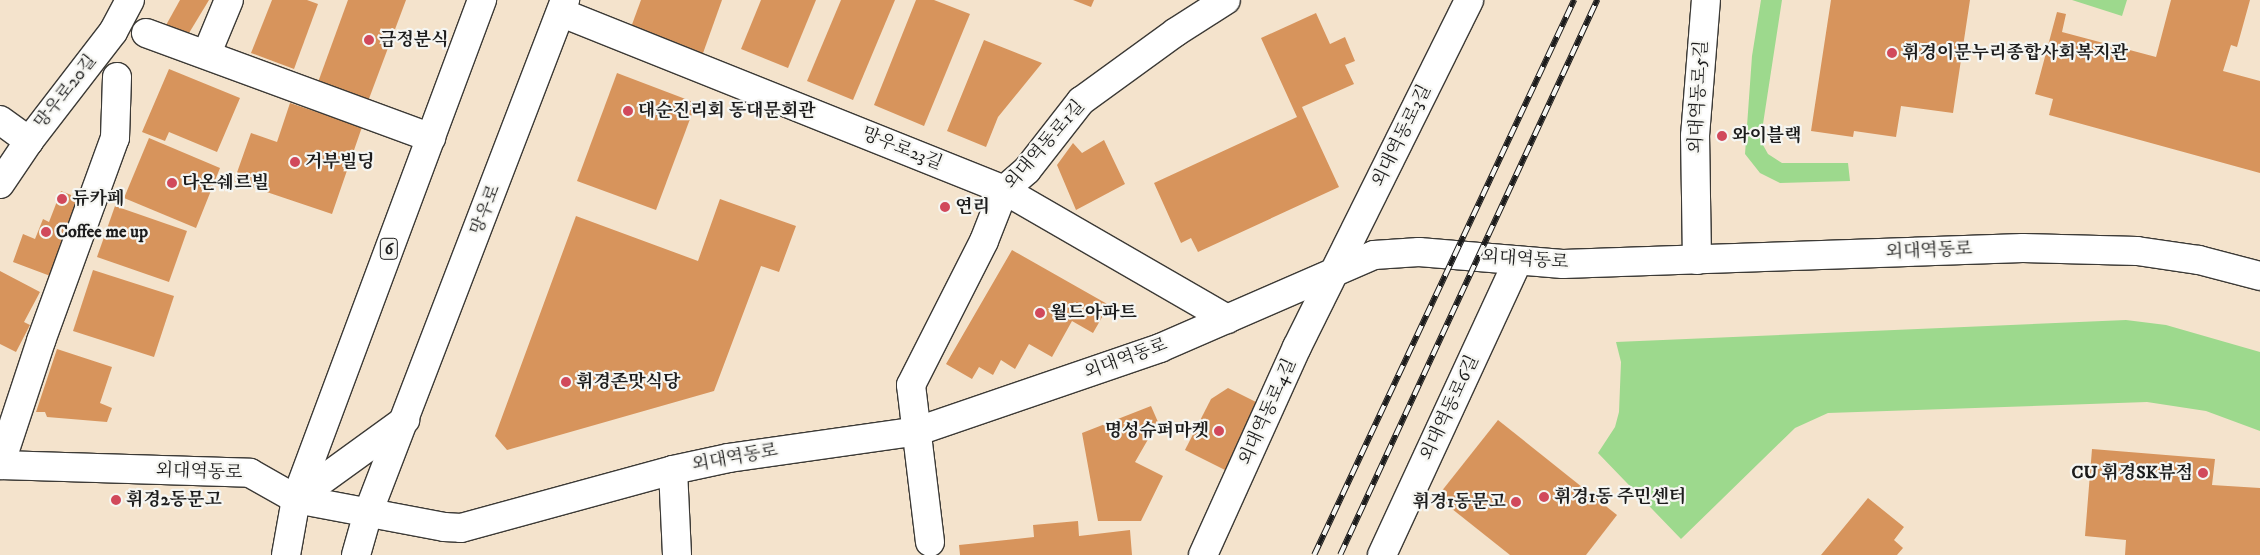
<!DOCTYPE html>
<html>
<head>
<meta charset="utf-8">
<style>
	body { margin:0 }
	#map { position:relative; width:2260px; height:555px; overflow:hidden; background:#f4e3cc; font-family:"IM FELL DW Pica","Noto Serif KR",serif }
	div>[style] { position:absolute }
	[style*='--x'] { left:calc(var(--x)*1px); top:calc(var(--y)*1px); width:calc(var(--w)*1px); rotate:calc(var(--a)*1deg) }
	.green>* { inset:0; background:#9dd98d }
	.building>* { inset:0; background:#d7945c }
	.roads { filter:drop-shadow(1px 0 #3c3a36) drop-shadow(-1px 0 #3c3a36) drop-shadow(0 1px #3c3a36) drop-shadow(0 -1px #3c3a36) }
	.minor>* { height:28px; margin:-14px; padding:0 14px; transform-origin:14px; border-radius:14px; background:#fff }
	.major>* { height:28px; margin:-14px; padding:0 14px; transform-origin:14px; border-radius:14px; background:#fff }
	.rail>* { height:5.5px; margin-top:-2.75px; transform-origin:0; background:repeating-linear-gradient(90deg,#f6f6f2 0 11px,#1c1c1c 0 22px); box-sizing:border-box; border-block:1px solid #1c1c1c }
	.dots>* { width:14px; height:14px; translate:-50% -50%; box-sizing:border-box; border:2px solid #f6f6f2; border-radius:50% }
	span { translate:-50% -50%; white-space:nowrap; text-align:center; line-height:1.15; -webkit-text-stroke:4.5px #f6f6f2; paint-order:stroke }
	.shield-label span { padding:1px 4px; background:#f6f6f2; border:1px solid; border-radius:4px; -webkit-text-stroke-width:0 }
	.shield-label { font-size:16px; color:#1c1c1c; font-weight:700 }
	.poi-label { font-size:18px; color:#1c1c1c; font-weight:700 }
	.left { translate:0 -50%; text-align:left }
	.right { translate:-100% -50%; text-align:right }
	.street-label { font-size:18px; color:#1c1c1c }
</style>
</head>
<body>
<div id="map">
	<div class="green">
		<i style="clip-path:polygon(1761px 0,1782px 0,1761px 137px,1763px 145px,1768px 154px,1782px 163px,1848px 163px,1850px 181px,1780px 183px,1760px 173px,1745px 154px,1752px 56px)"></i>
		<i style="clip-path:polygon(2072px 0,2127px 0,2122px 16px)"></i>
		<i style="clip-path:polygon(2126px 320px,2166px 325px,2260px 352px,2260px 431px,2206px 411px,2147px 402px,1828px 413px,1795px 428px,1681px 539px,1598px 453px,1615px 427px,1619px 412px,1621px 362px,1616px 342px)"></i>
	</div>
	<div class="building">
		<i style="clip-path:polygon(180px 0,209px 0,186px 38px,165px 27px)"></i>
		<i style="clip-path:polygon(272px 0,307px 0,318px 4px,294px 69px,251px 53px)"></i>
		<i style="clip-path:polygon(348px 0,406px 0,367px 104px,317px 85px)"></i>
		<i style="clip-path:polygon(641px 0,722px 0,702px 56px,630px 30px)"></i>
		<i style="clip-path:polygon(761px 0,816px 0,788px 68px,741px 49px)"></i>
		<i style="clip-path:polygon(841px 0,895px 0,853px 100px,807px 81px)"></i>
		<i style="clip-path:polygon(916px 0,934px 0,970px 14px,924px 126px,874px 105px)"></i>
		<i style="clip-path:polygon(1073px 0,1094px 0,1091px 7px)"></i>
		<i style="clip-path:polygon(1831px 0,1970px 0,1953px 113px,1901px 106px,1896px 137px,1854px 131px,1853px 137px,1811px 131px)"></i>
		<i style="clip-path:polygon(2171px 0,2250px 0,2237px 47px,2231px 45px,2223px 71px,2260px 81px,2260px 173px,2049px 115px,2053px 99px,2035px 94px,2057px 12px,2066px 14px,2062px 32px,2156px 57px)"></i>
		<i style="clip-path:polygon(1316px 13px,1330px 44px,1345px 37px,1355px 61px,1345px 65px,1354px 84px,1302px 107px,1339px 187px,1198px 252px,1191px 238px,1181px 243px,1154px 183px,1297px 117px,1261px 38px)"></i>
		<i style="clip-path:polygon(984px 40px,1042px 63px,998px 117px,986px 147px,947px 131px)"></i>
		<i style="clip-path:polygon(169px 69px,240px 98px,217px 152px,169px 132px,165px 141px,142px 132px)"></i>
		<i style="clip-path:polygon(617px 73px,696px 103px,656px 210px,577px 181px)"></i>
		<i style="clip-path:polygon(290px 103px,362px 127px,332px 214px,234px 181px,251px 133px,277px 142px)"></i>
		<i style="clip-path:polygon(149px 138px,220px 168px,196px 228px,124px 198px)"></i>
		<i style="clip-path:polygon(1104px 140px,1125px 184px,1076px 210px,1057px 165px,1073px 143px,1082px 153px)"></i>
		<i style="clip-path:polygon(61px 191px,84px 200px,53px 277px,13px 262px,23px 234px,35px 239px,43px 219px,49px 222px)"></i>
		<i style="clip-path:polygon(720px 199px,796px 226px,779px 272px,761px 266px,714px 391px,507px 450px,495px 436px,576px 216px,698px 261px)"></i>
		<i style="clip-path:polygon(115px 206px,187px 231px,169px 282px,97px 257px)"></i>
		<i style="clip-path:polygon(1012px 250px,1109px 305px,1093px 333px,1072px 321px,1052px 357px,1029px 344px,1015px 369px,1001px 360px,993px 375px,979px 367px,972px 379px,946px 364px)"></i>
		<i style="clip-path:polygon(93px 270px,174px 296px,154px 357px,73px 331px)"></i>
		<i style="clip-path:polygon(0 271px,40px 292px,24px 322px,30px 325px,16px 352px,0 344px)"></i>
		<i style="clip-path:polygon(57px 349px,112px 367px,100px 403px,112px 408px,107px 422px,47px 417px,45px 412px,36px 412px)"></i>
		<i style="clip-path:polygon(1228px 388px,1258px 403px,1225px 470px,1185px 450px,1211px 399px)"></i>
		<i style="clip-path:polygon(1151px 406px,1158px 422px,1135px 462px,1163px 476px,1141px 521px,1098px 521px,1082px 433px)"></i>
		<i style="clip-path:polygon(1498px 420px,1617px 515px,1586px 555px,1510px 555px,1437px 497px)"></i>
		<i style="clip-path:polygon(2092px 449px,2215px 459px,2212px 485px,2260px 488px,2260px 555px,2125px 555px,2126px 540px,2085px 536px)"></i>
		<i style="clip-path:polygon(1868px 498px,1904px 527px,1894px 540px,1903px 548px,1897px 555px,1821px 555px)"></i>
		<i style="clip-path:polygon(1078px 521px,1079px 536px,1130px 530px,1132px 555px,960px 555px,959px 545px,1034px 537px,1033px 525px)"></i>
	</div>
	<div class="roads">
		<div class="minor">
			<i style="--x:562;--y:13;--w:476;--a:21.8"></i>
			<i style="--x:1004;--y:190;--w:258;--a:30"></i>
			<i style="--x:146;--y:33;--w:304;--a:20.2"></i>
			<i style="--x:207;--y:53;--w:57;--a:-67.5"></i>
			<i style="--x:0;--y:120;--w:36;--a:36"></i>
			<i style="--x:0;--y:184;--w:52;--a:-56"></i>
			<i style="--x:29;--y:141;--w:138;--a:-52.4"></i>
			<i style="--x:113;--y:32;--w:36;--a:-62"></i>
			<i style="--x:1697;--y:260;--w:124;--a:-90.9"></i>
			<i style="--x:1695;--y:136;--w:136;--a:-85.4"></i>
			<i style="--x:0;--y:465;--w:250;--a:1.8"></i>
			<i style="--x:250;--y:473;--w:53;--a:29.5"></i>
			<i style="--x:296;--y:499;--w:151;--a:10.7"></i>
			<i style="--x:444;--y:527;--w:17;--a:3"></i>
			<i style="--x:461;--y:528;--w:220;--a:-15.3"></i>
			<i style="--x:673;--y:470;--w:57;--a:-12.1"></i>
			<i style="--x:729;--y:458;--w:191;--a:-8.1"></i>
			<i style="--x:918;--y:431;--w:256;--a:-18.9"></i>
			<i style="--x:1160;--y:348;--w:233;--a:-23.5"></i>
			<i style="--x:1374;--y:255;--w:45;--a:-3.8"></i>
			<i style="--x:1419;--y:252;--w:144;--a:4.8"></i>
			<i style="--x:1563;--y:264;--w:460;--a:-2"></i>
			<i style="--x:2023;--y:248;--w:114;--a:1.5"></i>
			<i style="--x:2137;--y:251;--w:63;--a:8.3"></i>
			<i style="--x:2199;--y:260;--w:63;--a:14.7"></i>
			<i style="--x:0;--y:465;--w:131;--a:-71.7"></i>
			<i style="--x:41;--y:341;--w:216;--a:-70"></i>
			<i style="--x:115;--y:138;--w:61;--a:-88.1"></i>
			<i style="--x:673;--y:470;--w:85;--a:87.3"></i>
			<i style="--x:296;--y:499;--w:135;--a:-35.9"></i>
			<i style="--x:930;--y:542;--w:158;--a:-96.9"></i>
			<i style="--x:911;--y:385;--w:161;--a:-63.1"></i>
			<i style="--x:984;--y:241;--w:55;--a:-68.6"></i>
			<i style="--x:1004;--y:190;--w:30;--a:-41"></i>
			<i style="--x:1027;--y:170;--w:88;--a:-52"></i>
			<i style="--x:1081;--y:101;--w:117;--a:-36"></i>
			<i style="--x:1176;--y:32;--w:59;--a:-32.6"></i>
			<i style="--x:1203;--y:555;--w:228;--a:-65.7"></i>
			<i style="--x:1297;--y:347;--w:387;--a:-63.6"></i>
			<i style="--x:1382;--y:555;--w:324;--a:-65.2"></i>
		</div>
		<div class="major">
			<i style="--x:286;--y:555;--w:57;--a:-79.9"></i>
			<i style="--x:296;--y:499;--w:533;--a:-69.56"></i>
			<i style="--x:356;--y:555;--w:44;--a:-74.1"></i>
			<i style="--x:368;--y:513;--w:550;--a:-68.99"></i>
		</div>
	</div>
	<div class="rail">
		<i style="--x:1314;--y:555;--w:613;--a:-64.9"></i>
		<i style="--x:1340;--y:555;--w:612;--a:-65.15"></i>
	</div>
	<div class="dots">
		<i style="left:369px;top:40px;background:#d1495b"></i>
		<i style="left:1892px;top:53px;background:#d1495b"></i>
		<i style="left:628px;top:111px;background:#d1495b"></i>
		<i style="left:1722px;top:136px;background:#d1495b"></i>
		<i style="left:295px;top:162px;background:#d1495b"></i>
		<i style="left:172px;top:183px;background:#d1495b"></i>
		<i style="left:62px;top:199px;background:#d1495b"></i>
		<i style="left:945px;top:207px;background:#d1495b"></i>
		<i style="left:46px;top:232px;background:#d1495b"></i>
		<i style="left:1040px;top:313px;background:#d1495b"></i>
		<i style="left:566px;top:382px;background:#d1495b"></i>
		<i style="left:1219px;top:431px;background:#d1495b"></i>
		<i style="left:2203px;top:473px;background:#d1495b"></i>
		<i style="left:1544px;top:497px;background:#d1495b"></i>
		<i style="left:116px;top:500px;background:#d1495b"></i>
		<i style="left:1516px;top:502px;background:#d1495b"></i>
	</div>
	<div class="shield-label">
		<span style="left:389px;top:249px">6</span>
	</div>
	<div class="poi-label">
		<span class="left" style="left:379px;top:40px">금정분식</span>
		<span class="left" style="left:1902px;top:53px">휘경이문누리종합사회복지관</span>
		<span class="left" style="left:638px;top:111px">대순진리회 동대문회관</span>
		<span class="left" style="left:1732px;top:136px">와이블랙</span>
		<span class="left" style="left:305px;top:162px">거부빌딩</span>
		<span class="left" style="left:182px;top:183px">다온쉐르빌</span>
		<span class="left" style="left:72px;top:199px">듀카페</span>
		<span class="left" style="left:955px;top:207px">연리</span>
		<span class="left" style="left:56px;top:232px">Coffee me up</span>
		<span class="left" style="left:1050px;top:313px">월드아파트</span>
		<span class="left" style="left:576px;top:382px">휘경존맛식당</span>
		<span class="right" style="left:1209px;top:431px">명성슈퍼마켓</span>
		<span class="right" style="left:2193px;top:473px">CU 휘경SK뷰점</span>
		<span class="left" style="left:1554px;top:497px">휘경1동 주민센터</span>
		<span class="left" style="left:126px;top:500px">휘경2동문고</span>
		<span class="right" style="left:1506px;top:502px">휘경1동문고</span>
	</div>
	<div class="street-label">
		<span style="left:66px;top:92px;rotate:-52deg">망우로20길</span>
		<span style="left:1699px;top:97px;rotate:-87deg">외대역동로5길</span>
		<span style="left:1402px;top:136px;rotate:-64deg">외대역동로3길</span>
		<span style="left:1045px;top:145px;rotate:-49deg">외대역동로1길</span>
		<span style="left:902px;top:149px;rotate:22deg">망우로23길</span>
		<span style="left:486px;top:210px;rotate:-69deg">망우로</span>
		<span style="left:1929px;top:251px;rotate:-2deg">외대역동로</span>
		<span style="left:1525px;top:260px;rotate:4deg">외대역동로</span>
		<span style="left:1126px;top:359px;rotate:-20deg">외대역동로</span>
		<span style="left:1450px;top:408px;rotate:-65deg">외대역동로6길</span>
		<span style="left:1268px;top:412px;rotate:-66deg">외대역동로4길</span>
		<span style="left:735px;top:458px;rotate:-10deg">외대역동로</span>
		<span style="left:199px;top:472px;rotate:2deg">외대역동로</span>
	</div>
</div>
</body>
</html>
